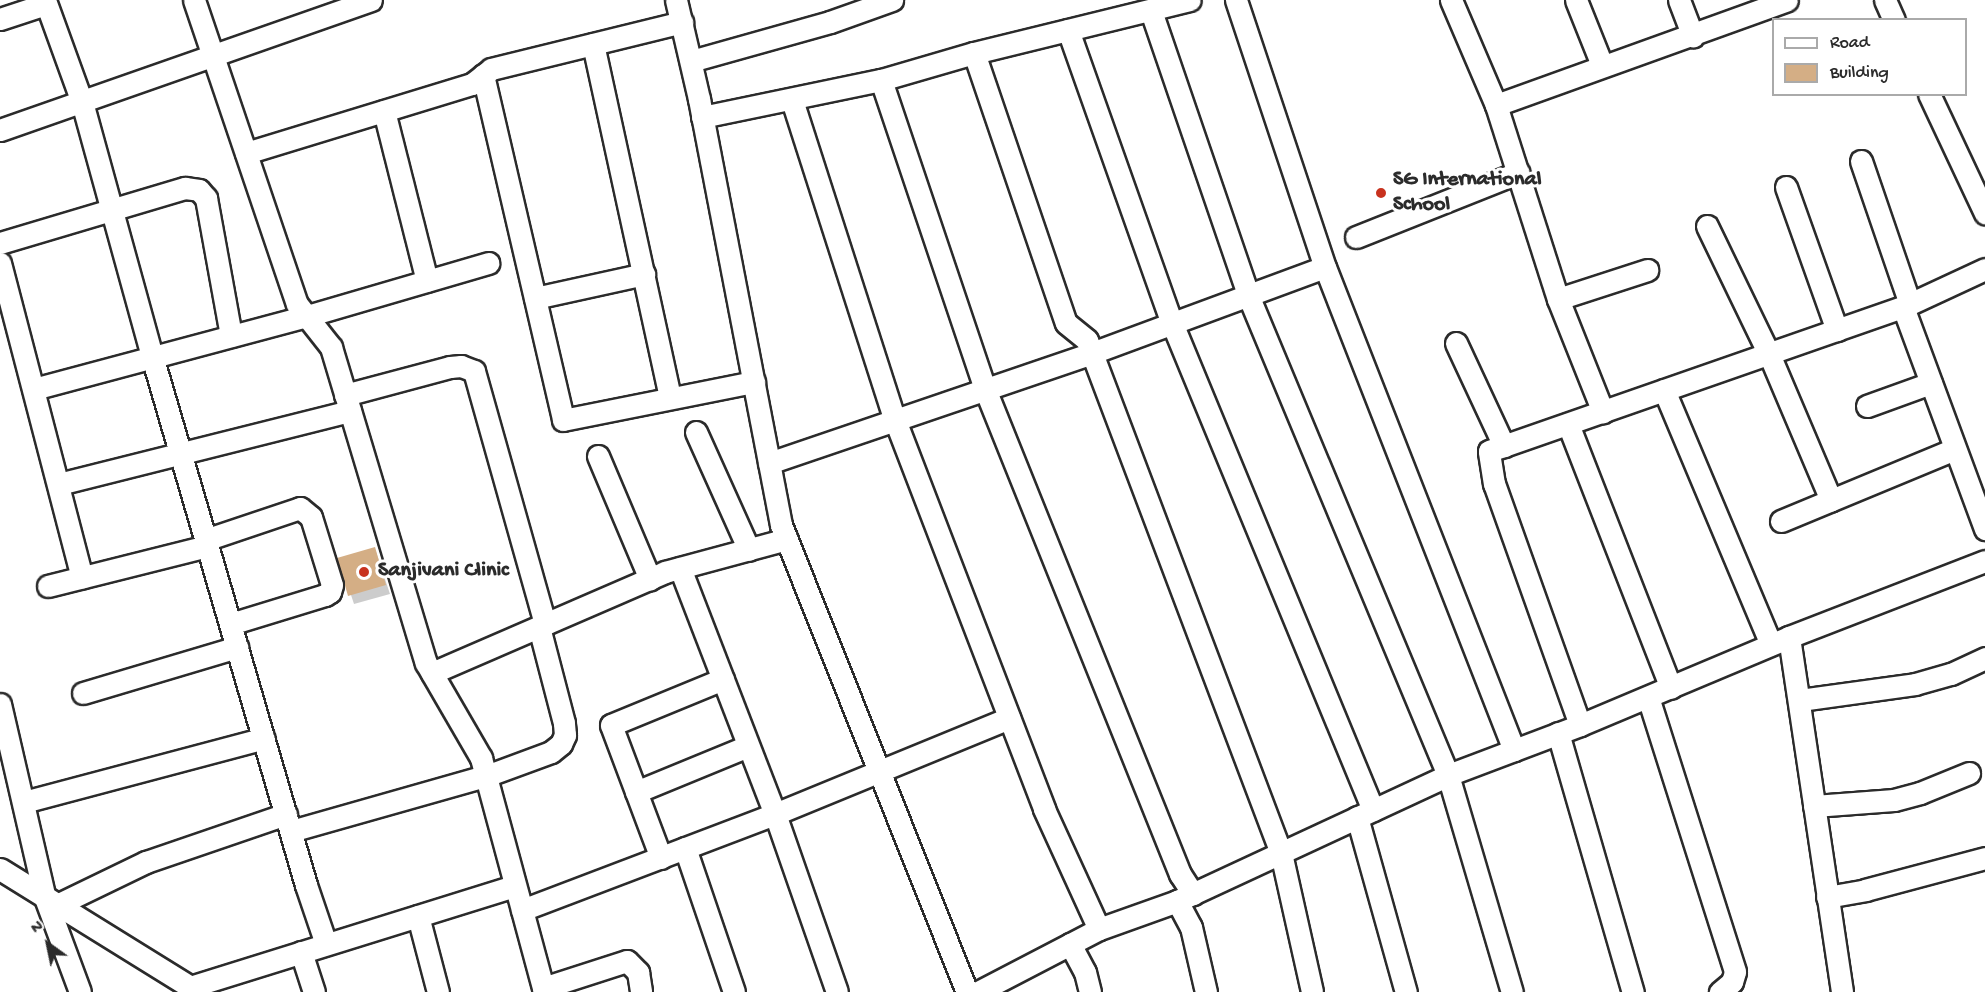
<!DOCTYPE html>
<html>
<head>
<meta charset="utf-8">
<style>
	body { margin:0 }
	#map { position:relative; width:1985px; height:992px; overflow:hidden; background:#fff; font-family:"Gochi Hand",sans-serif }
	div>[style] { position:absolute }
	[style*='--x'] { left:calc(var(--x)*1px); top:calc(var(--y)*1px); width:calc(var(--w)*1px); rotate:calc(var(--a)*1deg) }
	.shadow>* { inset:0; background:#0003 }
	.building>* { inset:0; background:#d4ae85 }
	.roads { filter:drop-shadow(2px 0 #2b2b2b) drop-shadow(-2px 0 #2b2b2b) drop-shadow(0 2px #2b2b2b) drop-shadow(0 -2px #2b2b2b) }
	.minor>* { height:21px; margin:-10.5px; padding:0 10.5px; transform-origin:10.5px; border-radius:10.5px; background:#fff }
	.dots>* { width:16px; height:16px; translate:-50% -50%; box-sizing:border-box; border:3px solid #fff; border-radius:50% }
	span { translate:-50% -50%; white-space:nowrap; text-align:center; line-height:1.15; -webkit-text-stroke:6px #fff; paint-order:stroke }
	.poi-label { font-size:22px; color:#2b2b2b; font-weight:700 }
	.left { translate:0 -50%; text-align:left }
	.legend { position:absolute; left:1772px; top:18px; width:195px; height:78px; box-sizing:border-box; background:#fff; border:2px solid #aaa; margin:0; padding:8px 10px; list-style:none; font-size:18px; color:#2b2b2b }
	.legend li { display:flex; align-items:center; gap:12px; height:30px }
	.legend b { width:30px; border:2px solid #aaa }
	.north { position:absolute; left:18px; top:914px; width:60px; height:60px; -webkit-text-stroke:4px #fff; paint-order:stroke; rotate:327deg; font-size:16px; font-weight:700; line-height:24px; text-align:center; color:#2b2b2b }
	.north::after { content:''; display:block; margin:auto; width:21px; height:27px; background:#2b2b2b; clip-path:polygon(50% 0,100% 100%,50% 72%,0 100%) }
</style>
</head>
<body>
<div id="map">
	<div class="shadow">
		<i style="clip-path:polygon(375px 549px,390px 594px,354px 604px,339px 559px)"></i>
	</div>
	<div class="building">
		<i style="clip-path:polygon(375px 547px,386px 585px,348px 596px,337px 558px)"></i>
	</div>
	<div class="roads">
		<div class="minor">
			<i style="--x:45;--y:0;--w:109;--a:70.1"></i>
			<i style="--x:82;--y:102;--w:263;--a:74.6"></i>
			<i style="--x:152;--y:356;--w:551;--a:73.77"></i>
			<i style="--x:306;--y:885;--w:62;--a:71.3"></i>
			<i style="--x:194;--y:0;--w:321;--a:71.3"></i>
			<i style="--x:297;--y:304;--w:55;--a:51.7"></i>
			<i style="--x:331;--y:347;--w:330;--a:73.3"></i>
			<i style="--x:426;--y:663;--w:110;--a:59.9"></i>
			<i style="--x:481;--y:758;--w:242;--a:74.9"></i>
			<i style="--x:676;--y:0;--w:102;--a:76.9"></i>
			<i style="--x:699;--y:99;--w:434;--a:79.1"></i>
			<i style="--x:781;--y:525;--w:503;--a:68.28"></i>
			<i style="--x:1236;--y:0;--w:281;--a:71.6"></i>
			<i style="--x:1325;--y:267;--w:519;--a:68.63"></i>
			<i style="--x:1451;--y:0;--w:114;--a:66.8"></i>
			<i style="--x:1496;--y:105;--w:204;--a:72.3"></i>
			<i style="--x:1558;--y:299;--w:122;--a:68.3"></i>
			<i style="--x:1576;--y:0;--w:70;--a:68.2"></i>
			<i style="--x:1679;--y:0;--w:39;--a:69"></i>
			<i style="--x:1885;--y:0;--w:22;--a:66"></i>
			<i style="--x:1151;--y:11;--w:300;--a:71.1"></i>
			<i style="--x:1248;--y:295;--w:520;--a:67.38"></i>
			<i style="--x:1448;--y:775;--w:226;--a:73.6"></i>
			<i style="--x:0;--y:19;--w:48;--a:-18.1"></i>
			<i style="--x:1068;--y:30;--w:311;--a:70.5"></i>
			<i style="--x:1172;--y:323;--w:527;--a:67.57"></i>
			<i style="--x:593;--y:44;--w:362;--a:77.7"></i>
			<i style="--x:974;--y:53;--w:285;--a:71.2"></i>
			<i style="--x:1066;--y:323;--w:27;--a:39"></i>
			<i style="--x:1087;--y:340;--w:548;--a:69.29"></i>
			<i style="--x:1281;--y:853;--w:142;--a:77.4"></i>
			<i style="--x:691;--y:61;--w:144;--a:-15.7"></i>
			<i style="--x:830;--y:22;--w:66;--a:-19.5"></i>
			<i style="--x:483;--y:75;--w:354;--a:76.9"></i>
			<i style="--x:563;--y:420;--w:195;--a:-11.3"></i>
			<i style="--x:881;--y:80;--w:326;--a:71.4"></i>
			<i style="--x:985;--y:389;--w:523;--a:68.1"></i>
			<i style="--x:1180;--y:874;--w:24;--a:57"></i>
			<i style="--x:1929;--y:94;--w:132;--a:64.8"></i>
			<i style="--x:792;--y:100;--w:336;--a:72.2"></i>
			<i style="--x:895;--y:420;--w:417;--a:69"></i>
			<i style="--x:1044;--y:809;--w:132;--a:65.4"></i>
			<i style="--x:1496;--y:105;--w:309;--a:-19.8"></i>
			<i style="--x:384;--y:111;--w:175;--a:75.8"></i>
			<i style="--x:702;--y:117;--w:183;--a:-11.7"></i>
			<i style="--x:881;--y:80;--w:97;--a:-16.2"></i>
			<i style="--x:974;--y:53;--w:222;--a:-13.8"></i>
			<i style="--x:0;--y:130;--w:393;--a:-19.3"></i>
			<i style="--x:246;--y:153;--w:236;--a:-17"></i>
			<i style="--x:472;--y:84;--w:24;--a:-38"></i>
			<i style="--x:491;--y:69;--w:197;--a:-13.8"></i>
			<i style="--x:1861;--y:161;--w:151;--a:71.1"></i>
			<i style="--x:1786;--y:187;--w:152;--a:70.4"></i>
			<i style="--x:1707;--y:226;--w:142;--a:64.2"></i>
			<i style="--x:1769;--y:354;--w:159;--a:67"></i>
			<i style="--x:1356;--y:237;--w:175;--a:-21.7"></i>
			<i style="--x:0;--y:243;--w:193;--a:-16.6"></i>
			<i style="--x:185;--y:188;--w:14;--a:8"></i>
			<i style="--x:199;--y:190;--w:11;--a:49"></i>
			<i style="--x:206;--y:198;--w:140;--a:79.7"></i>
			<i style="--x:0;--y:263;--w:325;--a:75.4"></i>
			<i style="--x:535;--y:298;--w:112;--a:-12.4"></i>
			<i style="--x:1558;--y:299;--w:94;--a:-18"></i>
			<i style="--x:1903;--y:307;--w:237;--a:69.7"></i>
			<i style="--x:1456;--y:343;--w:114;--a:65"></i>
			<i style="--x:34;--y:389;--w:283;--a:-15"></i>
			<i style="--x:307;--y:316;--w:189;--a:-16.3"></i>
			<i style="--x:1664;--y:390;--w:276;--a:67.2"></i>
			<i style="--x:345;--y:395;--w:109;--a:-14.9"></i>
			<i style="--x:450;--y:367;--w:11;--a:-5"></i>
			<i style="--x:461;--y:366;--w:14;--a:21"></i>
			<i style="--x:474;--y:371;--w:263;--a:74.3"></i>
			<i style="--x:1867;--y:406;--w:68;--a:-19.8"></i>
			<i style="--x:1568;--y:424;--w:283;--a:68.7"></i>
			<i style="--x:696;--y:432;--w:129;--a:65.8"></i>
			<i style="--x:598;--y:456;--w:134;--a:67.1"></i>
			<i style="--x:769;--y:463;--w:341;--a:-18.8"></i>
			<i style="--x:1092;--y:353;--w:248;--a:-20.3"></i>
			<i style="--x:59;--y:484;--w:300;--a:-14.1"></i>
			<i style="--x:1781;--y:521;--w:188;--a:-22.5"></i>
			<i style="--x:205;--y:540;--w:100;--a:-18.6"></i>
			<i style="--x:300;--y:508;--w:14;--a:39"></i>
			<i style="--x:311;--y:517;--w:71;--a:72.8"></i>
			<i style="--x:332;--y:585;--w:7;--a:106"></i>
			<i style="--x:330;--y:592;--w:6;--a:149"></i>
			<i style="--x:325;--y:595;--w:99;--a:163"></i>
			<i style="--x:680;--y:568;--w:264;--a:68.9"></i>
			<i style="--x:775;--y:814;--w:188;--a:70.8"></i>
			<i style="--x:48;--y:586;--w:164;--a:-14.1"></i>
			<i style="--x:1789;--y:637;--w:359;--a:81.5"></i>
			<i style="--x:432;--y:673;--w:254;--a:-23.4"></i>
			<i style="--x:665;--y:572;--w:126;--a:-15.1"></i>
			<i style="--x:83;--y:693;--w:161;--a:-16.6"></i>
			<i style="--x:1648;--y:697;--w:288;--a:72.4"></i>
			<i style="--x:1735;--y:972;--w:10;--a:107"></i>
			<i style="--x:1732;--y:982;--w:16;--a:140"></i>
			<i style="--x:1800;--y:700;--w:116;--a:-7.9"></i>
			<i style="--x:1915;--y:684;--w:37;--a:-16"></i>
			<i style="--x:1951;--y:674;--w:38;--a:-25"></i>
			<i style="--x:0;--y:704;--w:196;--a:77"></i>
			<i style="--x:44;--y:895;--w:103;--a:69.6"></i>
			<i style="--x:1580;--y:725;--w:256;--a:-109.6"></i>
			<i style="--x:1494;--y:484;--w:33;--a:-99"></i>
			<i style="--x:1489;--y:451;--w:438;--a:-19.2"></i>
			<i style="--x:1903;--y:307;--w:90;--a:-24.9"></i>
			<i style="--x:1558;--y:733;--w:270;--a:73.9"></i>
			<i style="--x:636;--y:792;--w:121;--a:-22.3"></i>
			<i style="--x:24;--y:802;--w:248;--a:-14.9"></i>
			<i style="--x:1814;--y:806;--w:80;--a:-4.3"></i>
			<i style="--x:1894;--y:800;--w:27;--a:-15"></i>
			<i style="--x:1920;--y:793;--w:53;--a:-22.2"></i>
			<i style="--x:1357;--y:817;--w:182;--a:74.4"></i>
			<i style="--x:291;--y:831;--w:203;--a:-15.8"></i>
			<i style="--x:486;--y:776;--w:69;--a:-20.3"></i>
			<i style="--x:551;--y:752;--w:13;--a:-39"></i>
			<i style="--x:561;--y:744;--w:10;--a:-66"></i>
			<i style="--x:565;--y:735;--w:12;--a:-95"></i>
			<i style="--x:564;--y:723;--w:99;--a:-104.6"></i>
			<i style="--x:685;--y:848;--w:152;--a:71.2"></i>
			<i style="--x:661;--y:858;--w:142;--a:-110.6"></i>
			<i style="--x:611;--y:725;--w:121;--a:-22.3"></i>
			<i style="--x:0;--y:869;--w:233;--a:31.8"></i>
			<i style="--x:1827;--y:897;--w:39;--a:-10"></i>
			<i style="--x:1865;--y:890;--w:124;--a:-14.9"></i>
			<i style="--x:1177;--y:901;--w:30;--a:62"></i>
			<i style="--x:1191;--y:927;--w:67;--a:77"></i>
			<i style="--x:59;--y:904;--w:97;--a:-25.8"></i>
			<i style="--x:146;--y:862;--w:148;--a:-18.9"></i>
			<i style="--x:522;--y:910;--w:271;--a:-20.8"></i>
			<i style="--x:775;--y:814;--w:253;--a:-22.3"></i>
			<i style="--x:418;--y:916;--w:79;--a:75.3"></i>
			<i style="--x:1070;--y:944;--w:32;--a:62"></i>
			<i style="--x:1085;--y:972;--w:21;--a:76"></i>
			<i style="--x:301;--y:952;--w:42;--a:72"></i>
			<i style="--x:190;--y:987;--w:340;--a:-17.3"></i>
			<i style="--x:543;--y:988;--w:88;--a:-17.8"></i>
			<i style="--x:627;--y:961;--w:16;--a:45"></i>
			<i style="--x:638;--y:972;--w:20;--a:81"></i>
			<i style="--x:978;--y:992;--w:136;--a:-27.5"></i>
			<i style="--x:1099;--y:929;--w:83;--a:-19.7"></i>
			<i style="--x:1177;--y:901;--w:299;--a:-24.9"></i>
			<i style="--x:1448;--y:775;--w:141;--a:-20.7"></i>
			<i style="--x:1580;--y:725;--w:227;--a:-22.8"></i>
			<i style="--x:1789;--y:637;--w:210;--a:-21.2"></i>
		</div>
	</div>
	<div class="dots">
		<i style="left:1381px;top:193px;background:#c8321e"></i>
		<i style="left:364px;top:572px;background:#c8321e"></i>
	</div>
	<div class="poi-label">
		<span class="left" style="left:1393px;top:193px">SG International<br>School</span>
		<span class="left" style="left:378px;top:572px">Sanjivani Clinic</span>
	</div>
	<ul class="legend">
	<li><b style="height:8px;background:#fff"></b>Road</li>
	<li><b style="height:16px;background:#d4ae85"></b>Building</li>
	</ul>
	<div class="north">N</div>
</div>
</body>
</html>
